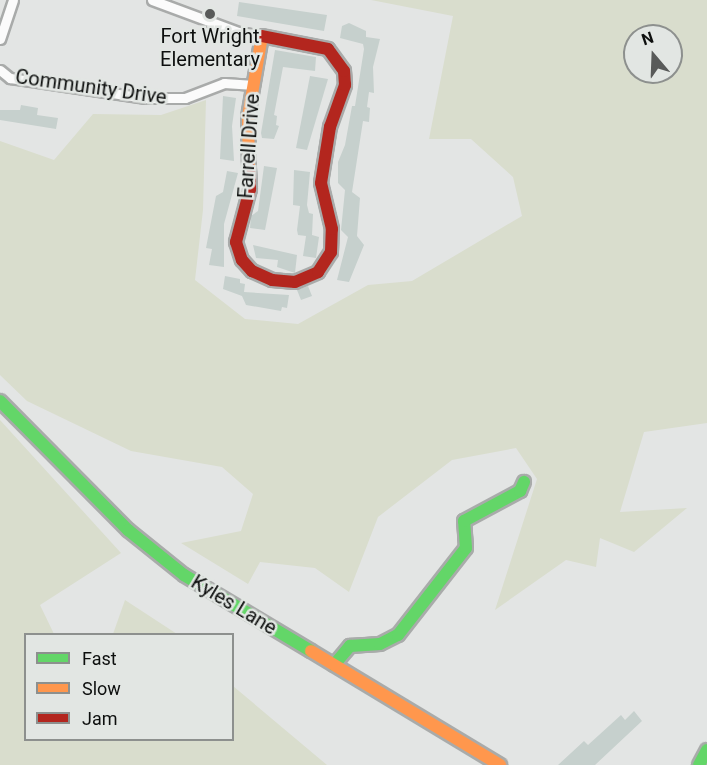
<!DOCTYPE html>
<html>
<head>
<meta charset="utf-8">
<style>
	body { margin:0 }
	#map { position:relative; width:707px; height:765px; overflow:hidden; background:#e3e5e4; font-family:Roboto,sans-serif }
	div>[style] { position:absolute }
	[style*='--x'] { left:calc(var(--x)*1px); top:calc(var(--y)*1px); width:calc(var(--w)*1px); rotate:calc(var(--a)*1deg) }
	.green>* { inset:0; background:#d9ddcd }
	.building>* { inset:0; background:#c6d0cd }
	.roads { filter:drop-shadow(2px 0 #a9abaa) drop-shadow(-2px 0 #a9abaa) drop-shadow(0 2px #a9abaa) drop-shadow(0 -2px #a9abaa) }
	.street>* { height:9px; margin:-4.5px; padding:0 4.5px; transform-origin:4.5px; border-radius:4.5px; background:#fbfbfb }
	.fast>* { height:12px; margin:-6px; padding:0 6px; transform-origin:6px; border-radius:6px; background:#63d668 }
	.slow>* { height:12px; margin:-6px; padding:0 6px; transform-origin:6px; border-radius:6px; background:#ff974d }
	.jam>* { height:12px; margin:-6px; padding:0 6px; transform-origin:6px; border-radius:6px; background:#b3261e }
	.dots>* { width:16px; height:16px; translate:-50% -50%; box-sizing:border-box; border:3px solid #e2e6e3; border-radius:50% }
	span { translate:-50% -50%; white-space:nowrap; text-align:center; line-height:1.15; -webkit-text-stroke:5px #e2e6e3; paint-order:stroke }
	.poi-label { font-size:20px; color:#0d0f0e }
	.street-label { font-size:20px; color:#0d0f0e }
	.legend { position:absolute; left:24px; top:633px; width:210px; height:108px; box-sizing:border-box; background:#e2e6e3; border:2px solid #8d908e; margin:0; padding:8px 10px; list-style:none; font-size:18px; color:#0d0f0e }
	.legend li { display:flex; align-items:center; gap:12px; height:30px }
	.legend b { width:30px; border:2px solid #8d908e }
	.north { position:absolute; left:623px; top:24px; width:60px; height:60px; box-sizing:border-box; background:#e2e6e3; border:2px solid #8d908e; border-radius:50%; rotate:341deg; font-size:16px; font-weight:700; line-height:24px; text-align:center; color:#0d0f0e }
	.north::after { content:''; display:block; margin:auto; width:21px; height:27px; background:#585a59; clip-path:polygon(50% 0,100% 100%,50% 72%,0 100%) }
</style>
</head>
<body>
<div id="map">
	<div class="green">
		<i style="clip-path:polygon(evenodd,371px 0,707px 0,707px 423px,644px 432px,620px 512px,687px 508px,634px 552px,600px 538px,596px 567px,566px 560px,495px 610px,537px 479px,516px 448px,452px 460px,378px 517px,349px 592px,315px 568px,260px 562px,248px 584px,181px 543px,241px 531px,253px 494px,222px 467px,131px 451px,27px 401px,0 375px,0 141px,54px 160px,93px 114px,161px 115px,206px 100px,203px 210px,195px 280px,245px 319px,298px 324px,368px 285px,412px 281px,522px 216px,513px 177px,471px 139px,429px 139px,453px 16px,371px 0,635px 36px,671px 36px,671px 72px,635px 72px,635px 36px)"></i>
		<i style="clip-path:polygon(0 420px,121px 553px,40px 605px,54px 634px,26px 634px,26px 740px,232px 740px,233px 686px,327px 765px,0 765px)"></i>
		<i style="clip-path:polygon(125px 600px,177px 634px,113px 634px)"></i>
	</div>
	<div class="building">
		<i style="clip-path:polygon(239px 2px,327px 15px,324px 31px,237px 16px)"></i>
		<i style="clip-path:polygon(349px 23px,366px 31px,366px 37px,380px 39px,373px 67px,374px 93px,369px 92px,367px 107px,370px 108px,369px 122px,363px 121px,352px 192px,360px 198px,357px 236px,364px 245px,349px 282px,337px 280px,348px 237px,341px 230px,345px 190px,338px 183px,338px 162px,345px 145px,352px 106px,355px 106px,364px 49px,363px 44px,340px 38px,342px 26px)"></i>
		<i style="clip-path:polygon(275px 50px,316px 57px,315px 71px,283px 67px,274px 115px,277px 116px,276px 125px,279px 126px,274px 139px,262px 138px,261px 133px)"></i>
		<i style="clip-path:polygon(310px 76px,328px 79px,307px 150px,296px 148px)"></i>
		<i style="clip-path:polygon(223px 96px,236px 98px,232px 126px,234px 161px,220px 159px)"></i>
		<i style="clip-path:polygon(21px 105px,38px 108px,37px 115px,58px 118px,56px 129px,0 120px,0 110px,20px 110px)"></i>
		<i style="clip-path:polygon(264px 166px,277px 168px,265px 230px,250px 228px,251px 216px,258px 211px)"></i>
		<i style="clip-path:polygon(294px 170px,310px 172px,307px 205px,309px 213px,313px 214px,312px 235px,319px 237px,316px 258px,303px 256px,306px 236px,298px 235px,297px 230px,300px 206px,293px 205px)"></i>
		<i style="clip-path:polygon(227px 171px,238px 173px,224px 224px,224px 267px,209px 265px,212px 249px,206px 248px,216px 196px,223px 192px)"></i>
		<i style="clip-path:polygon(253px 245px,297px 255px,295px 273px,277px 267px,278px 260px,256px 258px)"></i>
		<i style="clip-path:polygon(225px 276px,240px 279px,240px 283px,245px 284px,244px 292px,289px 295px,287px 308px,282px 307px,281px 311px,246px 305px,242px 296px,223px 289px)"></i>
		<i style="clip-path:polygon(308px 286px,312px 296px,301px 300px,297px 290px)"></i>
		<i style="clip-path:polygon(634px 711px,642px 721px,595px 765px,558px 765px,584px 741px,588px 745px,621px 715px,625px 720px)"></i>
	</div>
	<div class="roads">
		<div class="street">
			<i style="--x:152;--y:0;--w:92;--a:20.4"></i>
			<i style="--x:238;--y:32;--w:24;--a:9"></i>
			<i style="--x:0;--y:39;--w:41;--a:-71.6"></i>
			<i style="--x:0;--y:70;--w:13;--a:39"></i>
			<i style="--x:10;--y:78;--w:137;--a:8.4"></i>
			<i style="--x:146;--y:98;--w:39;--a:0"></i>
			<i style="--x:185;--y:98;--w:42;--a:-21"></i>
			<i style="--x:224;--y:83;--w:30;--a:4"></i>
		</div>
		<div class="fast">
			<i style="--x:0;--y:401;--w:182;--a:45.2"></i>
			<i style="--x:128;--y:530;--w:72;--a:38.8"></i>
			<i style="--x:184;--y:575;--w:148;--a:30.9"></i>
			<i style="--x:334;--y:665;--w:25;--a:-50"></i>
			<i style="--x:350;--y:646;--w:30;--a:-4"></i>
			<i style="--x:380;--y:644;--w:20;--a:-27"></i>
			<i style="--x:398;--y:635;--w:110;--a:-52"></i>
			<i style="--x:466;--y:548;--w:27;--a:-94"></i>
			<i style="--x:464;--y:521;--w:64;--a:-28.2"></i>
			<i style="--x:520;--y:491;--w:10;--a:-66"></i>
			<i style="--x:699;--y:765;--w:17;--a:-62"></i>
		</div>
		<div class="slow">
			<i style="--x:249;--y:168;--w:51;--a:-91.1"></i>
			<i style="--x:248;--y:117;--w:82;--a:-80.2"></i>
			<i style="--x:311;--y:651;--w:221;--a:31.1"></i>
		</div>
		<div class="jam">
			<i style="--x:249;--y:168;--w:21;--a:87"></i>
			<i style="--x:250;--y:189;--w:55;--a:104.8"></i>
			<i style="--x:236;--y:242;--w:19;--a:72"></i>
			<i style="--x:242;--y:260;--w:15;--a:48"></i>
			<i style="--x:252;--y:271;--w:22;--a:24"></i>
			<i style="--x:272;--y:280;--w:23;--a:5"></i>
			<i style="--x:295;--y:282;--w:25;--a:-23"></i>
			<i style="--x:318;--y:272;--w:24;--a:-57"></i>
			<i style="--x:331;--y:252;--w:23;--a:-88"></i>
			<i style="--x:332;--y:229;--w:47;--a:-103.4"></i>
			<i style="--x:321;--y:183;--w:57;--a:-80.9"></i>
			<i style="--x:330;--y:127;--w:45;--a:-70.3"></i>
			<i style="--x:345;--y:85;--w:14;--a:-94"></i>
			<i style="--x:344;--y:71;--w:27;--a:-126"></i>
			<i style="--x:328;--y:49;--w:67;--a:-168.9"></i>
		</div>
	</div>
	<div class="dots">
		<i style="left:210px;top:14px;background:#585a59"></i>
	</div>
	<div class="poi-label">
		<span style="left:210px;top:48px">Fort Wright<br>Elementary</span>
	</div>
	<div class="street-label">
		<span style="left:91px;top:87px;rotate:8deg">Community Drive</span>
		<span style="left:249px;top:146px;rotate:-86deg">Farrell Drive</span>
		<span style="left:234px;top:605px;rotate:31deg">Kyles Lane</span>
	</div>
	<ul class="legend">
	<li><b style="height:8px;background:#63d668"></b>Fast</li>
	<li><b style="height:8px;background:#ff974d"></b>Slow</li>
	<li><b style="height:8px;background:#b3261e"></b>Jam</li>
	</ul>
	<div class="north">N</div>
</div>
</body>
</html>
